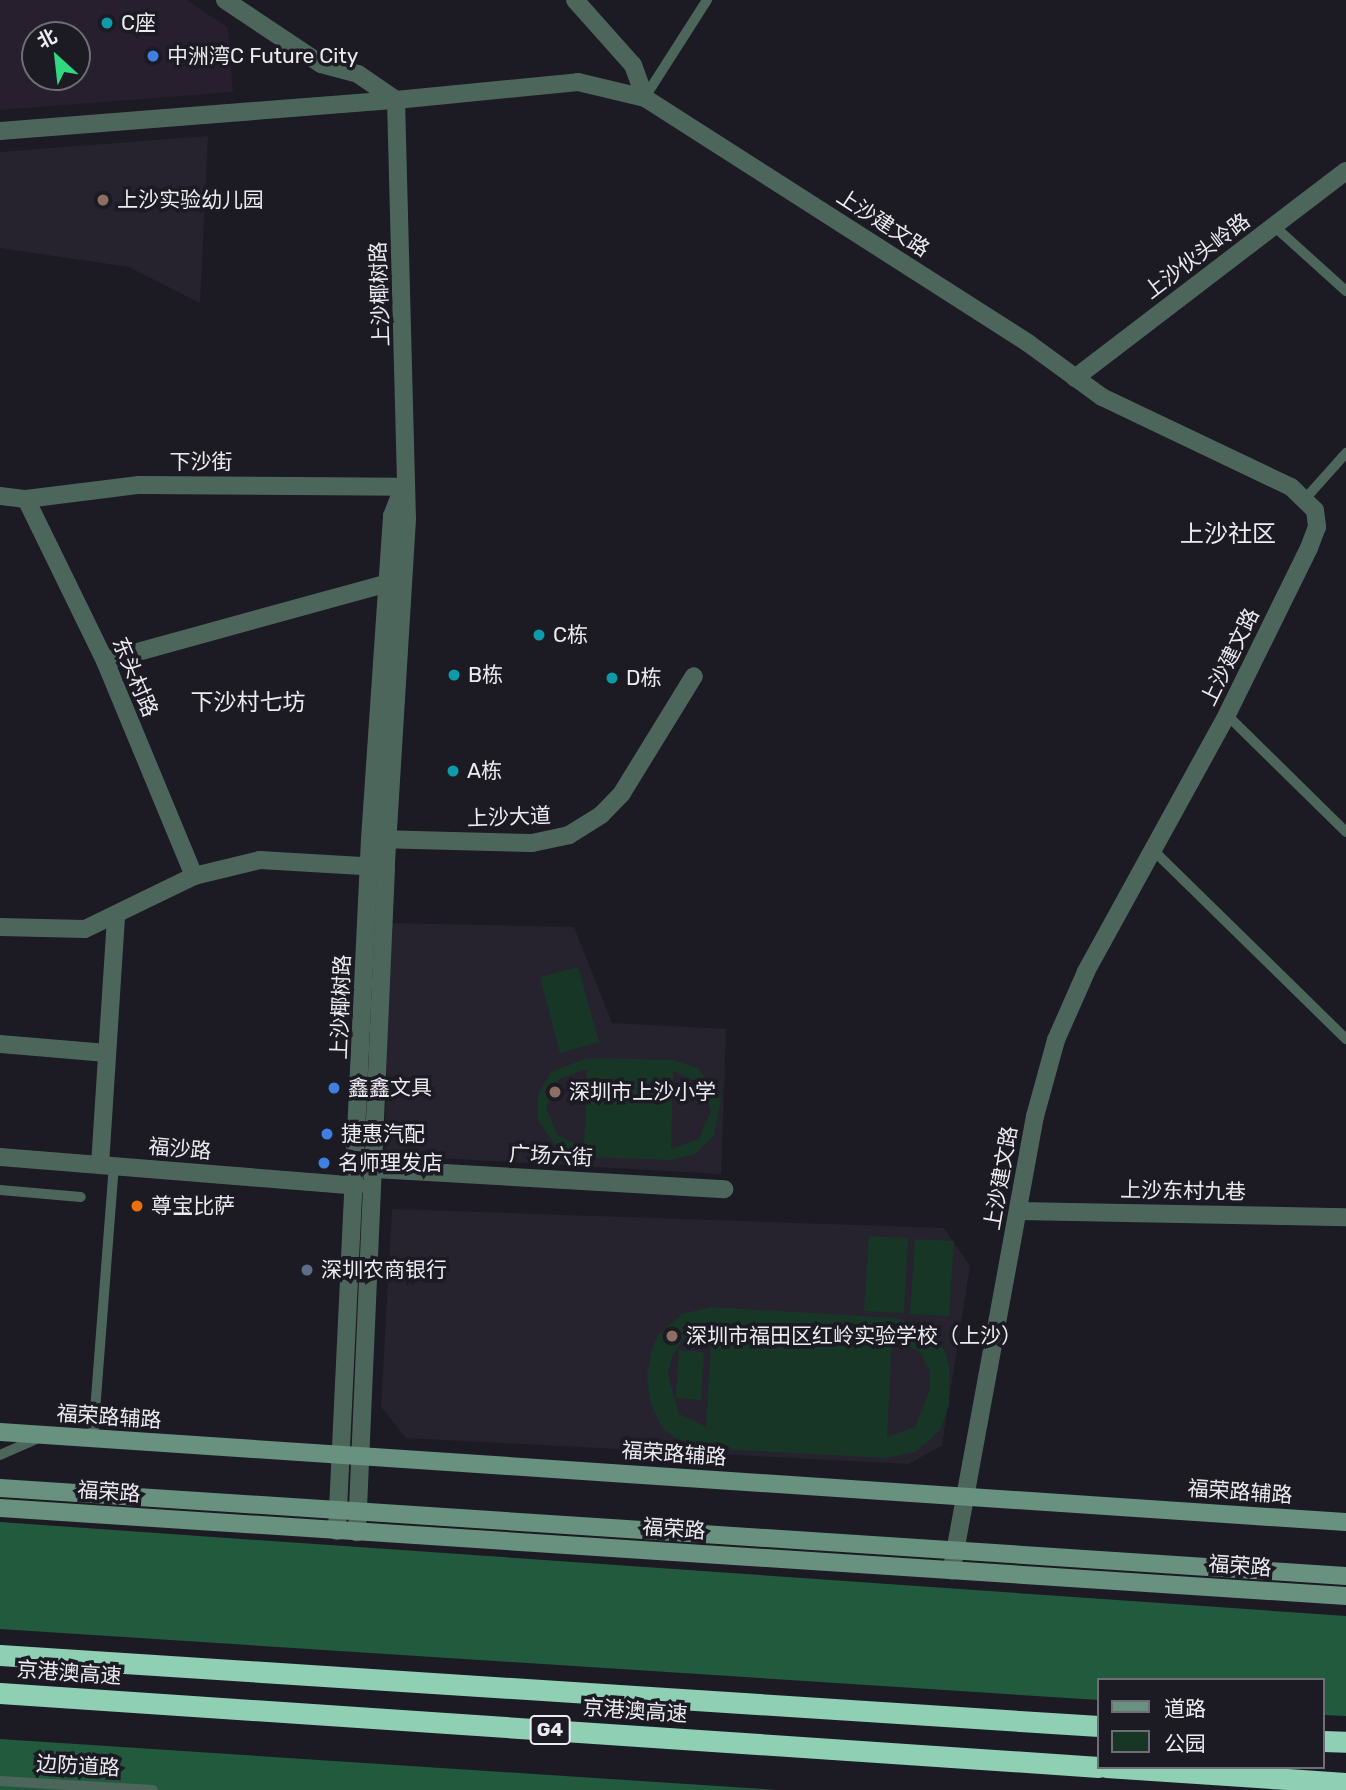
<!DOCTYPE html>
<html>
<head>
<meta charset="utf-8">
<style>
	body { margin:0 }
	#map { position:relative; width:1346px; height:1790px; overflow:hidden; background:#1c1a22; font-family:Rubik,"Noto Sans SC",sans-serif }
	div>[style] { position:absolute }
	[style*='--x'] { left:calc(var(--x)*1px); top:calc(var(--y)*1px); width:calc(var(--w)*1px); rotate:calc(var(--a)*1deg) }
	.commercial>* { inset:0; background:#271f2e }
	.built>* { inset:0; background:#26232f }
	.green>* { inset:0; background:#183626 }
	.forest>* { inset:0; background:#215a3d }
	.lane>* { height:10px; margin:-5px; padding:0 5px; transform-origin:5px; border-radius:5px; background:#4d665b }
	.street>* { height:18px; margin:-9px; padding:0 9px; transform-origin:9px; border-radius:9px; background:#4d665b }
	.secondary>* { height:18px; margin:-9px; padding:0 9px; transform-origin:9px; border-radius:9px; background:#68917f }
	.highway>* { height:21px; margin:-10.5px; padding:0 10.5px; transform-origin:10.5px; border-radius:10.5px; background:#8fd0b5 }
	.dots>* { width:19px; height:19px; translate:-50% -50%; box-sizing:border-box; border:4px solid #1c1a22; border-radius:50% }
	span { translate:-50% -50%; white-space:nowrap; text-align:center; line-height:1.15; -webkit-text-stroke:7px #1c1a22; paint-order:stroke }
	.shield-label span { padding:2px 5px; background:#1c1a22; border:2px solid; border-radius:5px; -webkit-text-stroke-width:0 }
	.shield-label { font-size:19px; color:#ecebf0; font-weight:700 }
	.poi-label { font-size:21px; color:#ecebf0 }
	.left { translate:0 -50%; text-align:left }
	.street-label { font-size:21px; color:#ecebf0 }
	.neighbourhood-label { font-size:23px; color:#ecebf0 }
	.quarter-label { font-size:24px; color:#ecebf0 }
	.legend { position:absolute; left:1097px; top:1678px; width:228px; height:91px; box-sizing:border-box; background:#1c1a22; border:2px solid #6f6e74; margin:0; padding:9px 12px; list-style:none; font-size:21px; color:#ecebf0 }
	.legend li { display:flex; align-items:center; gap:14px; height:35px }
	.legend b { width:35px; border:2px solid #6f6e74 }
	.north { position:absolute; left:21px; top:21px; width:70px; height:70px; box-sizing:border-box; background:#1c1a22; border:2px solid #6f6e74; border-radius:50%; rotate:333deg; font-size:19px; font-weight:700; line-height:28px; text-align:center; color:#ecebf0 }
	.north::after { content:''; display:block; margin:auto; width:24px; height:32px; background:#31d882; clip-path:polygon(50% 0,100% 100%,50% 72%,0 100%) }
</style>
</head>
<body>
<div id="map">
	<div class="commercial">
		<i style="clip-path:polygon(evenodd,0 0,187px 0,228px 28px,233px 92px,0 110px,0 0,35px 35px,77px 35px,77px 77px,35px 77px,35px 35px)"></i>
	</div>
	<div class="built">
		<i style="clip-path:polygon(208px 136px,200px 303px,129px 267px,0 248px,0 152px)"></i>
		<i style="clip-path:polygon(389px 923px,574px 927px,612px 1023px,726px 1029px,721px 1174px,385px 1155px)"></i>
		<i style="clip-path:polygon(392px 1209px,944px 1228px,970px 1266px,942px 1445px,909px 1464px,406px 1438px,381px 1407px)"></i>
	</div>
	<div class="green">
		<i style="clip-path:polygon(578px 967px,599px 1042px,560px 1053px,540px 977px)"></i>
		<i style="clip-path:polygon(evenodd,587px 1058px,674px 1060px,698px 1068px,721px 1099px,714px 1136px,695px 1154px,671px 1160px,583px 1157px,559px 1150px,537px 1119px,538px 1094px,551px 1072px,587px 1058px,587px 1069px,584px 1146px,584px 1147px,557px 1135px,546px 1107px,559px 1079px,587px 1069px,587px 1058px,673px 1071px,701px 1083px,711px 1111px,699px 1139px,671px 1149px,673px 1071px)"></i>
		<i style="clip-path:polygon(869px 1236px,908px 1238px,904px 1313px,864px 1311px)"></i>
		<i style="clip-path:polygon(915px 1239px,954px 1241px,949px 1316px,910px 1314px)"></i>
		<i style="clip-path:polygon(evenodd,712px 1307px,895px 1318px,924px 1327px,945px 1351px,949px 1366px,949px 1405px,940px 1430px,916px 1452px,886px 1458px,704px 1448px,675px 1438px,662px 1428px,650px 1401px,647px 1375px,652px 1349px,658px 1335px,682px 1314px,712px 1307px,712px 1328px,706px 1427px,679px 1414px,668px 1375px,672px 1356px,683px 1339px,712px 1328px,712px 1307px,892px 1339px,920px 1352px,929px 1370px,930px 1390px,915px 1427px,887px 1437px,892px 1339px)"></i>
		<i style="clip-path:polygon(679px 1350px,704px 1352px,701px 1400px,676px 1398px)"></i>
	</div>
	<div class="forest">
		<i style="clip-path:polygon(0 1522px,1346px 1616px,1346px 1716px,1323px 1715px,1323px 1680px,1099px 1680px,1099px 1700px,0 1629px)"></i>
		<i style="clip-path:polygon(0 1739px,778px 1790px,0 1790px)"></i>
	</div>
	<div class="lane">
		<i style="--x:645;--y:97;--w:115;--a:-57.4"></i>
		<i style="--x:1274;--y:226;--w:97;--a:42.1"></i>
		<i style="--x:1305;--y:499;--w:62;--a:-48.3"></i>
		<i style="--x:1227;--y:715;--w:167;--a:44.5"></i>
		<i style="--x:1154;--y:851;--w:269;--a:44.4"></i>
		<i style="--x:0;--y:1190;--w:81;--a:4.9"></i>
		<i style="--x:93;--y:1437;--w:272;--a:-85.6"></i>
		<i style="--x:0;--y:1455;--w:43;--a:-23.6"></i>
		<i style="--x:0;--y:1781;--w:153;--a:3.4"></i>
	</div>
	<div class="street">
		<i style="--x:225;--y:0;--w:115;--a:33.7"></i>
		<i style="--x:321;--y:64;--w:38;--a:15"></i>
		<i style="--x:358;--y:74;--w:46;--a:34.4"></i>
		<i style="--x:396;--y:100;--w:183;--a:-5.6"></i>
		<i style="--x:578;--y:82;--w:69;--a:13.4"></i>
		<i style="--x:645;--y:98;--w:455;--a:32.6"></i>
		<i style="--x:1028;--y:343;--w:92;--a:36.1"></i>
		<i style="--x:1102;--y:397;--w:209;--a:25.5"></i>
		<i style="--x:1291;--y:487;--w:33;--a:44"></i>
		<i style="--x:1315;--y:510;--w:17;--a:83"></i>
		<i style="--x:1317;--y:527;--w:22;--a:111"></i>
		<i style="--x:1309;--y:548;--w:186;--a:116.2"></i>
		<i style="--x:1227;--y:715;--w:293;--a:118.8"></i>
		<i style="--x:1086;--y:972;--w:74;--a:113.8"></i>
		<i style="--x:1056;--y:1040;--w:79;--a:105.4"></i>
		<i style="--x:1035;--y:1116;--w:462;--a:100.4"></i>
		<i style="--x:575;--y:0;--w:87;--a:48.3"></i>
		<i style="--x:633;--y:65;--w:35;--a:70"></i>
		<i style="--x:0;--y:131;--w:397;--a:-4.5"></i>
		<i style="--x:396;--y:100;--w:419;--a:88.5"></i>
		<i style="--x:407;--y:519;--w:349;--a:93.5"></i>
		<i style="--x:386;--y:867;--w:666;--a:92.5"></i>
		<i style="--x:1075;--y:378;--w:341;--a:-37.4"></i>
		<i style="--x:0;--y:496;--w:26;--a:7"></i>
		<i style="--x:26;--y:499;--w:114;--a:-7.1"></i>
		<i style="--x:139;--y:485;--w:264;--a:0.4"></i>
		<i style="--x:26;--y:499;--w:180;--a:64"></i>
		<i style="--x:105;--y:661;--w:233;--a:67.5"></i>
		<i style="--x:105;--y:661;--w:301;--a:-15.4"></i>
		<i style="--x:377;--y:839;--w:155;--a:1.5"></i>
		<i style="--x:532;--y:843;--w:38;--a:-12"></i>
		<i style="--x:569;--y:835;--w:39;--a:-32"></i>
		<i style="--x:602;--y:814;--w:29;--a:-46"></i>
		<i style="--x:622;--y:793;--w:137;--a:-58.4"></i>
		<i style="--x:0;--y:927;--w:85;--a:1.3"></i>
		<i style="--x:85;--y:929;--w:121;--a:-25.9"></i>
		<i style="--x:194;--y:876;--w:68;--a:-13.6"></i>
		<i style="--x:260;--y:860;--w:119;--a:3.4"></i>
		<i style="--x:0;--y:1044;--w:107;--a:4.8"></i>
		<i style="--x:0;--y:1157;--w:358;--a:4.6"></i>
		<i style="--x:100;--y:1165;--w:249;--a:-86.3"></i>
		<i style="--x:375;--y:1169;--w:350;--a:3.3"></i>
		<i style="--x:1019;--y:1211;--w:327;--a:1.1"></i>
		<i style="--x:337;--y:1531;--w:693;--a:-87.27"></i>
		<i style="--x:370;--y:839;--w:324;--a:-86.1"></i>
		<i style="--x:392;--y:516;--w:28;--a:-69"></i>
	</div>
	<div class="secondary">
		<i style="--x:0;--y:1432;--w:1349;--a:3.83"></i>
		<i style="--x:0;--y:1488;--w:1349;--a:3.74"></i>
		<i style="--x:0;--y:1508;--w:1349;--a:3.74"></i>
	</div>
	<div class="highway">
		<i style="--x:0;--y:1655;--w:1101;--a:3.7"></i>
		<i style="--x:0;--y:1693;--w:1101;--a:3.85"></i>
		<i style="--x:1323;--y:1741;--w:23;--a:2"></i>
		<i style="--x:1106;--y:1767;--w:241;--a:3.8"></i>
	</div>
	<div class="dots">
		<i style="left:107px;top:23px;background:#0f9aa8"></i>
		<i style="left:153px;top:56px;background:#3f7fe0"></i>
		<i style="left:103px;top:200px;background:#8d6e63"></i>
		<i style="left:539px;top:635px;background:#0f9aa8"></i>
		<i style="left:454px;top:675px;background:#0f9aa8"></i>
		<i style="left:612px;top:678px;background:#0f9aa8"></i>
		<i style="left:453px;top:771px;background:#0f9aa8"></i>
		<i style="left:334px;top:1088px;background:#3f7fe0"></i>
		<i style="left:555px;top:1092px;background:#8d6e63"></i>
		<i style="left:327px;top:1134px;background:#3f7fe0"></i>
		<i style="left:324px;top:1163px;background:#3f7fe0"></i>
		<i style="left:137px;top:1206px;background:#e8710a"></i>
		<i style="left:307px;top:1270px;background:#5c6f8a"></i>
		<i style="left:672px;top:1336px;background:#8d6e63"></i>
	</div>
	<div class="shield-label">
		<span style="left:550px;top:1730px">G4</span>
	</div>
	<div class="poi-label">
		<span class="left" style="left:121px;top:23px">C座</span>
		<span class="left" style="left:167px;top:56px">中洲湾C Future City</span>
		<span class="left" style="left:117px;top:200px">上沙实验幼儿园</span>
		<span class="left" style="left:553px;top:635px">C栋</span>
		<span class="left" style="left:468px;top:675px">B栋</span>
		<span class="left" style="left:626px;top:678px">D栋</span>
		<span class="left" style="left:467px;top:771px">A栋</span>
		<span class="left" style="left:348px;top:1088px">鑫鑫文具</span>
		<span class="left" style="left:569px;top:1092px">深圳市上沙小学</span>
		<span class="left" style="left:341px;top:1134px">捷惠汽配</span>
		<span class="left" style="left:338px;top:1163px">名师理发店</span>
		<span class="left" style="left:151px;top:1206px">尊宝比萨</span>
		<span class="left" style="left:321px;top:1270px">深圳农商银行</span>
		<span class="left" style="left:686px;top:1336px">深圳市福田区红岭实验学校（上沙）</span>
	</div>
	<div class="street-label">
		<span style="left:883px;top:223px;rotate:33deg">上沙建文路</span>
		<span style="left:1197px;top:256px;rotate:-37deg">上沙伙头岭路</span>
		<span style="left:380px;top:294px;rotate:-92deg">上沙椰树路</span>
		<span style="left:201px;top:462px">下沙街</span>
		<span style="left:1230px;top:657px;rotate:-64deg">上沙建文路</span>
		<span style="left:135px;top:677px;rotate:67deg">东头村路</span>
		<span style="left:509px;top:817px;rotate:-2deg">上沙大道</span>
		<span style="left:341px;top:1007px;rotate:-88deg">上沙椰树路</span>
		<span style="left:180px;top:1149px;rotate:5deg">福沙路</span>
		<span style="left:551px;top:1156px;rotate:3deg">广场六街</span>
		<span style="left:1001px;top:1178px;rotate:-80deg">上沙建文路</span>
		<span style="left:1183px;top:1191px;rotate:1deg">上沙东村九巷</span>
		<span style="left:109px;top:1417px;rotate:4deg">福荣路辅路</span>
		<span style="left:674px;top:1454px;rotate:4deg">福荣路辅路</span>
		<span style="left:109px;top:1492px;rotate:4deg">福荣路</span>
		<span style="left:1240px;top:1492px;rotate:4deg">福荣路辅路</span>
		<span style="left:674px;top:1529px;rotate:4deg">福荣路</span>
		<span style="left:1240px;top:1566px;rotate:4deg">福荣路</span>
		<span style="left:69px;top:1673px;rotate:4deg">京港澳高速</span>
		<span style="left:635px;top:1711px;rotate:4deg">京港澳高速</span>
		<span style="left:78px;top:1766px;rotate:3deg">边防道路</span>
	</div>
	<div class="neighbourhood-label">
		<span style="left:248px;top:702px">下沙村七坊</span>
	</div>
	<div class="quarter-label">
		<span style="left:1228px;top:535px">上沙社区</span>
	</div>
	<ul class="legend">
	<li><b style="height:9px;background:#68917f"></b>道路</li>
	<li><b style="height:19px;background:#183626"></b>公园</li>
	</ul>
	<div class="north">北</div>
</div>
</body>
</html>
